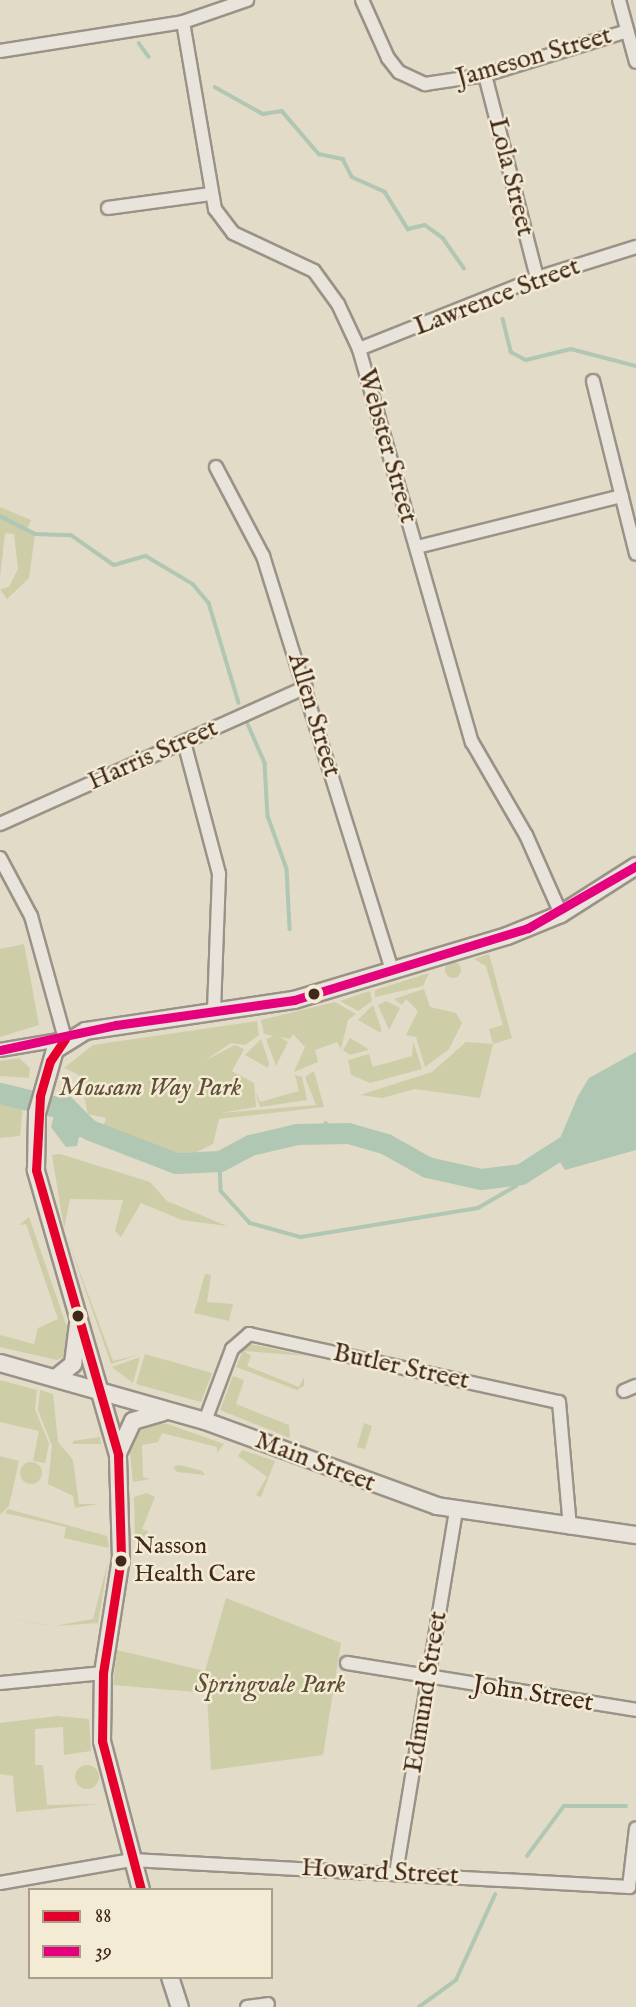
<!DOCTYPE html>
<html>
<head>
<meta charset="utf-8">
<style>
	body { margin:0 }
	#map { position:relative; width:636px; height:2007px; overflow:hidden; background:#e2dbc8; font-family:"IM FELL English",serif }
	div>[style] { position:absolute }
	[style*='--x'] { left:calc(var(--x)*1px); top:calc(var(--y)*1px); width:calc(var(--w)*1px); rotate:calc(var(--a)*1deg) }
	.green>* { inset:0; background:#cdcda8 }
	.round { border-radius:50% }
	.water>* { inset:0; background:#b0c7b3 }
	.stream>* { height:3.5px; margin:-1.75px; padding:0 1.75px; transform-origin:1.75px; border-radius:1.75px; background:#b0c7b3 }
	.river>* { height:21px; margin:-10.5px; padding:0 10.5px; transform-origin:10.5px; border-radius:10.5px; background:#b0c7b3 }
	.roads { filter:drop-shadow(2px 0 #9a9287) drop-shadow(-2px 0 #9a9287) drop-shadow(0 2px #9a9287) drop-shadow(0 -2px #9a9287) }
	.minor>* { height:12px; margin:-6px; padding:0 6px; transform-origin:6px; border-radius:6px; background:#e8e4db }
	.secondary>* { height:16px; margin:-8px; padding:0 8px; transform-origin:8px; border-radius:8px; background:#e8e4db }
	.bus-1>* { height:9px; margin:-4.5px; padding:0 4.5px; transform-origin:4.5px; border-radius:4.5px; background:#e4002b }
	.bus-2>* { height:9px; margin:-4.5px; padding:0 4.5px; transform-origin:4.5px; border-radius:4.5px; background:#e5007d }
	.dots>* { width:19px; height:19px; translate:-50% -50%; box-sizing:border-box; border:4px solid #f3ebd4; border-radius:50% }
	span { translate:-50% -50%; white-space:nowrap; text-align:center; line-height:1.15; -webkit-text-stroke:5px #f3ebd4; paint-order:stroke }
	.bus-label { font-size:24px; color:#42281a }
	.left { translate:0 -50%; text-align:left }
	.street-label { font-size:26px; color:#42281a }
	.park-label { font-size:26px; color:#604e37; font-style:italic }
	.legend { position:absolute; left:28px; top:1888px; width:245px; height:91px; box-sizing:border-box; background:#f3ebd4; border:2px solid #ac9d8a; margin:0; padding:9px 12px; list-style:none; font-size:21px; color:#42281a }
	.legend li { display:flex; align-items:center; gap:14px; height:35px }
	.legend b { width:35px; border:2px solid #ac9d8a }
</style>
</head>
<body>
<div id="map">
	<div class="green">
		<i style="clip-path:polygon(0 507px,31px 520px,27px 529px,35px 534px,29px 578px,7px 599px,0 589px,9px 587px,18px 569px,14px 534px,5px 533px,0 578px)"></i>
		<i style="clip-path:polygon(24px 944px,39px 1025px,0 1037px,0 949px)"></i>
		<i style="clip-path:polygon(489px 954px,512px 1038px,493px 1044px,480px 1098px,415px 1089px,382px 1098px,360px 1095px,432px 1072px,466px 1042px,493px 1044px,489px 1029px,503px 1025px,486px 966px,474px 959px)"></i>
		<i class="round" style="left:445px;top:962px;width:16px;height:16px"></i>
		<i style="clip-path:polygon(429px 973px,423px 986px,375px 997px,375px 990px)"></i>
		<i style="clip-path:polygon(424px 989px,430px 1007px,456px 1013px,462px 1023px,449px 1049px,425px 1067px,416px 1037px,406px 1035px,418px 1011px,406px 999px,402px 1005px,394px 999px)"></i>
		<i style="clip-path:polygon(370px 991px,372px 1001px,358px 1011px,340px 1001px)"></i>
		<i style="clip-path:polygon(386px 1001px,400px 1008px,389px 1030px,378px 1005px)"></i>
		<i style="clip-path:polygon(335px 1002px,356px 1014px,348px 1020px,341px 1049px,337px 1042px,315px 1050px,318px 1062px,294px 1072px,305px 1047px,293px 1034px,290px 1039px,264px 1034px,261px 1020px)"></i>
		<i style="clip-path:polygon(373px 1005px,381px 1028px,381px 1033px,358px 1020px)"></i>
		<i style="clip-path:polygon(257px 1021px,259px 1035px,245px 1045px,231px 1043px,204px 1061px,235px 1045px,244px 1049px,232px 1071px,254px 1083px,256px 1107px,220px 1113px,316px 1105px,305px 1077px,314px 1071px,324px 1107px,219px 1119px,213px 1144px,197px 1152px,177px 1153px,102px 1131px,106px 1118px,88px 1114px,79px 1075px,64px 1068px,93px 1045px)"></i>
		<i style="clip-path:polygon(276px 1035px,288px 1042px,276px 1066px,266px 1039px)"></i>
		<i style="clip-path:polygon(350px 1038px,367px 1048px,368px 1050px,350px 1055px,343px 1050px)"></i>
		<i style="clip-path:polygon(261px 1039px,269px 1063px,268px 1068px,245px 1055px)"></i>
		<i style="clip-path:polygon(413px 1041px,422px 1069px,370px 1083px,351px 1075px,348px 1060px,369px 1054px,373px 1067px,412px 1056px)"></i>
		<i style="clip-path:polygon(19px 1058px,30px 1068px,29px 1078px,0 1076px,0 1061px)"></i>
		<i style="clip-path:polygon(295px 1075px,302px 1077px,307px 1100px,260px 1107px,254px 1089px,260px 1102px,299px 1091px)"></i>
		<i style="clip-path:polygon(0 1103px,23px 1104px,20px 1136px,0 1138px)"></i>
		<i style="clip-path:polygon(60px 1154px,150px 1182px,167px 1201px,227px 1226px,182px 1220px,141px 1203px,121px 1237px,115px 1231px,123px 1200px,70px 1199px,64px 1228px,52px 1155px)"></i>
		<i style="clip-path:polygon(29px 1217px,69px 1333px,66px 1356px,57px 1360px,0 1347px,0 1335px,34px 1344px,38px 1328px,58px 1319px,26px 1224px,19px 1225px)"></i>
		<i style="clip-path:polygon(68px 1240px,113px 1361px,141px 1354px,111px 1364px)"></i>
		<i style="clip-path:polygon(205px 1274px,211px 1275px,207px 1302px,233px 1304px,229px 1321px,194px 1313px)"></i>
		<i style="clip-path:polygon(250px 1344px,307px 1356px,244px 1351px,251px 1356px,247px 1366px,299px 1387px,304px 1377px,304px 1386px,297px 1390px,236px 1367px,244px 1348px)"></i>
		<i style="clip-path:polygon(145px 1354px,212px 1373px,201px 1402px,136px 1384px)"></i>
		<i style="clip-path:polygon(140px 1357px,133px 1383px,112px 1367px)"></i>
		<i style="clip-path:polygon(233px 1376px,244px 1380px,236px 1404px,289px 1425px,290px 1438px,220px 1410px)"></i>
		<i style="clip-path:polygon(0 1380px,37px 1390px,35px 1409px,49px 1444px,45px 1463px,33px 1461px,39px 1431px,0 1422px)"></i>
		<i style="clip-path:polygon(40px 1390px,53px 1394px,58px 1442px,73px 1460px,79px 1504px,98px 1504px,75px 1508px,73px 1496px,48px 1484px,52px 1446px,38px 1410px)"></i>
		<i style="clip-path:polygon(147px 1422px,168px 1424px,224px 1444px,217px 1453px,217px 1447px,162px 1433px,158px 1442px,142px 1445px,143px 1477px,150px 1479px,133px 1482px,129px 1444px)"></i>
		<i style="clip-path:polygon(364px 1423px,372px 1426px,365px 1449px,357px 1447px)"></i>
		<i style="clip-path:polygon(100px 1437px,101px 1444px,73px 1444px,73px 1441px)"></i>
		<i style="clip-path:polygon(242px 1450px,275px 1461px,261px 1497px,256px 1495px,267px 1477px,238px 1456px)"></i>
		<i style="clip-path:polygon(0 1456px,19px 1461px,9px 1506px,0 1515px)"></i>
		<i class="round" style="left:20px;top:1462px;width:22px;height:22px"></i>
		<i style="clip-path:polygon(179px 1465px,202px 1471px,205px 1475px,177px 1472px,173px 1467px)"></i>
		<i style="clip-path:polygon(147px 1493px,155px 1497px,142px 1529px,148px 1531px,145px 1542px,135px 1540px,134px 1497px)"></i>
		<i style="clip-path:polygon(8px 1509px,107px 1536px,109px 1548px,64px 1538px,66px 1527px,5px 1513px)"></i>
		<i style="clip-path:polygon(108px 1562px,98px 1623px,54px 1626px,46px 1625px,0 1617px,54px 1626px,93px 1619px)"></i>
		<i style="clip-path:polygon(226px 1598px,341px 1643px,323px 1755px,211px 1770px,207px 1693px,113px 1685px,117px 1650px,205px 1671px)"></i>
		<i style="clip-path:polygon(57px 1716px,89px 1719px,91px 1751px,64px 1755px,63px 1727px,35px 1729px,35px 1765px,43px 1765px,47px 1805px,101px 1804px,16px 1812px,13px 1776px,0 1774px,0 1723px)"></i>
		<i class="round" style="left:75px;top:1765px;width:24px;height:24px"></i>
	</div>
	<div class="water">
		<i style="clip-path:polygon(636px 1052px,636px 1150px,565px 1170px,558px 1159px,561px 1136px,578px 1096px,589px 1078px)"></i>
		<i style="clip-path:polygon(61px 1087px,93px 1119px,88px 1139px,79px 1137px,77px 1146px,66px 1147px,51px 1127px)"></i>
	</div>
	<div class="stream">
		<i style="--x:139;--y:43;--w:17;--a:54"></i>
		<i style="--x:215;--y:87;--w:55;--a:29.4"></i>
		<i style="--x:263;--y:114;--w:19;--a:-9"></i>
		<i style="--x:282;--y:111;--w:57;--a:49.3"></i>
		<i style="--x:319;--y:154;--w:25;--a:12"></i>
		<i style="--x:343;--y:159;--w:20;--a:63"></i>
		<i style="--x:352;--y:177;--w:36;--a:24"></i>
		<i style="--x:385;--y:192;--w:44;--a:58.1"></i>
		<i style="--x:408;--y:229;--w:17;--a:-13"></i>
		<i style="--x:425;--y:225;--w:22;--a:36"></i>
		<i style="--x:443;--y:238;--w:37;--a:55"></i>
		<i style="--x:503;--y:319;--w:34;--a:76"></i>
		<i style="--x:511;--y:352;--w:17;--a:28"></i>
		<i style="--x:526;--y:360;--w:46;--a:-13.7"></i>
		<i style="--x:571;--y:349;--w:67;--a:14.7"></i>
		<i style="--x:0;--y:516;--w:39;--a:27"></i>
		<i style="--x:35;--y:534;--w:36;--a:2"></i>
		<i style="--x:71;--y:535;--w:52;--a:34.9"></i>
		<i style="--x:114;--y:565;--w:33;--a:-16"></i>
		<i style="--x:146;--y:556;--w:55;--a:30.8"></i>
		<i style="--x:193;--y:584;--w:25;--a:50"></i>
		<i style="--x:209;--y:603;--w:104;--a:73.3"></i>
		<i style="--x:248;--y:724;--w:43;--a:66.4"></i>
		<i style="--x:265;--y:763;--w:53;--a:86.8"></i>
		<i style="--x:268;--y:816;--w:56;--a:70.3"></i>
		<i style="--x:287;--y:869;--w:60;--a:87.1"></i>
		<i style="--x:326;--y:1123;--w:11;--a:63"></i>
		<i style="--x:220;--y:1161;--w:30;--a:88"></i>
		<i style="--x:221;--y:1191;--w:43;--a:47.8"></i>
		<i style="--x:250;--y:1223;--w:53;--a:15.4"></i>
		<i style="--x:301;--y:1237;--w:179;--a:-9.3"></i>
		<i style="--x:478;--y:1208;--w:44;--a:-30.1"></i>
		<i style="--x:516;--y:1186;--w:13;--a:-67"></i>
		<i style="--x:527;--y:1856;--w:62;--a:-53.5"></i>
		<i style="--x:564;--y:1806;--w:62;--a:0"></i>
		<i style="--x:419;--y:2007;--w:46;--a:-36.1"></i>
		<i style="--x:456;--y:1980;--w:94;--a:-65.4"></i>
	</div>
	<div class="river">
		<i style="--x:0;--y:1093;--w:63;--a:13.8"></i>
		<i style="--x:61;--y:1108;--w:36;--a:37"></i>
		<i style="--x:90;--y:1130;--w:92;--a:21"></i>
		<i style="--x:176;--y:1163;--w:44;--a:-2.6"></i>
		<i style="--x:220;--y:1161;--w:34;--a:-28"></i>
		<i style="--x:250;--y:1145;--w:48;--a:-13.2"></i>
		<i style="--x:297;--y:1134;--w:51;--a:-1.1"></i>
		<i style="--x:348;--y:1133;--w:40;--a:16"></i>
		<i style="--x:386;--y:1144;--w:47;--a:29.3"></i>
		<i style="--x:427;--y:1167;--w:55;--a:12.5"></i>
		<i style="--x:481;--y:1179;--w:40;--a:-7.1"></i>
		<i style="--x:521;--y:1174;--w:72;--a:-32.6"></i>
	</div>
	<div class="roads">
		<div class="minor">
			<i style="--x:362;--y:0;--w:64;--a:65.9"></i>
			<i style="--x:388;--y:58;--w:18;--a:52"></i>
			<i style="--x:399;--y:72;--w:29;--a:25"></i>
			<i style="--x:425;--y:84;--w:61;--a:-8.5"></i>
			<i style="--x:485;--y:75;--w:149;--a:-17.2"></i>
			<i style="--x:619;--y:0;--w:64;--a:74.7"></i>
			<i style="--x:183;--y:22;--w:190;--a:80.3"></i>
			<i style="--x:215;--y:209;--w:30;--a:53"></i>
			<i style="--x:233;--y:233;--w:89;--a:25.1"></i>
			<i style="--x:314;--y:271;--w:41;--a:54"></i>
			<i style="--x:338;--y:304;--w:50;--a:65"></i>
			<i style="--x:359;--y:349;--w:409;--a:74"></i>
			<i style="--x:472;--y:742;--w:108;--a:59.9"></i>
			<i style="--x:526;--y:835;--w:86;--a:66.1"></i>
			<i style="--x:0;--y:51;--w:185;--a:-9"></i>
			<i style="--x:183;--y:22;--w:68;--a:-19"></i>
			<i style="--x:485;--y:75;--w:210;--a:75.6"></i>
			<i style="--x:108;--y:208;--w:103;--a:-7.8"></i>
			<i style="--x:359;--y:349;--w:192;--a:-21.7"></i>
			<i style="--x:537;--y:278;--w:104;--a:-17.4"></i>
			<i style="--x:593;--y:381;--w:178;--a:76"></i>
			<i style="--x:216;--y:467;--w:101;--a:62.2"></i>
			<i style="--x:263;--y:556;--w:435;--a:72.7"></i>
			<i style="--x:417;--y:547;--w:211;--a:-14"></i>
			<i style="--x:184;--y:742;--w:137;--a:75.1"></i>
			<i style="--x:219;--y:874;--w:139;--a:92.1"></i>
			<i style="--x:0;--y:824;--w:335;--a:-24.1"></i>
			<i style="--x:0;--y:858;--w:66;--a:61.9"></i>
			<i style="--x:31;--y:916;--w:128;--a:74.5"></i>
			<i style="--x:65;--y:1039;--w:66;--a:170.4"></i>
			<i style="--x:624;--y:1391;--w:13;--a:-23"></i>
			<i style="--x:205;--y:1421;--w:77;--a:-69.4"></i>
			<i style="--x:232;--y:1349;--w:23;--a:-41"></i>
			<i style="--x:249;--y:1334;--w:317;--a:12.4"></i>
			<i style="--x:559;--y:1402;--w:126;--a:85"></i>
			<i style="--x:347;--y:1663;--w:293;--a:9.2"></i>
			<i style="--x:0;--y:1683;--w:103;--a:-5.5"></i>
			<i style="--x:396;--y:1873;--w:368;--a:-80.6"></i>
			<i style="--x:0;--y:1883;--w:134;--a:-9.9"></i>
			<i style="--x:132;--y:1860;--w:498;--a:3.1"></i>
			<i style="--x:629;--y:1887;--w:59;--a:-83.2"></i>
			<i style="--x:247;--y:2007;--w:21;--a:-8"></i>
		</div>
		<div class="secondary">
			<i style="--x:0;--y:1363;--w:213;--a:15.8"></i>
			<i style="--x:205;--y:1421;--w:247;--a:20.1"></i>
			<i style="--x:437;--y:1506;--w:201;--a:8.3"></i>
			<i style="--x:57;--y:1377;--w:21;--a:-39"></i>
			<i style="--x:73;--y:1364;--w:40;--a:-82.9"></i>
			<i style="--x:118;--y:1453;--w:35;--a:-65"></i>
			<i style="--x:133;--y:1421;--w:32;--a:-16"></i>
			<i style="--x:141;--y:1890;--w:154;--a:-104.7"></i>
			<i style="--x:102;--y:1741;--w:68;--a:-89.2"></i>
			<i style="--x:103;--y:1673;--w:116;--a:-81.1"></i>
			<i style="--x:121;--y:1558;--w:103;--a:-91.7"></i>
			<i style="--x:118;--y:1455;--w:297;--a:-106.1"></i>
			<i style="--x:36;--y:1170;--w:57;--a:-89"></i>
			<i style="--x:37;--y:1113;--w:66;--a:-74.1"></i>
			<i style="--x:55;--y:1050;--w:36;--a:-32"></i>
			<i style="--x:86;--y:1031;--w:210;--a:-8.5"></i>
			<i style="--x:294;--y:1000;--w:222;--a:-16.7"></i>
			<i style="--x:507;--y:936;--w:58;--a:-22.2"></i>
			<i style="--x:561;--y:914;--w:89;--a:-32.6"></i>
			<i style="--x:170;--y:1977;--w:32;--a:72"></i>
		</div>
	</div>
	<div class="bus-1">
		<i style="--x:65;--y:1039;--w:27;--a:124"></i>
		<i style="--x:50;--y:1061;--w:37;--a:106"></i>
		<i style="--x:40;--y:1097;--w:73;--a:93.1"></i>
		<i style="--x:36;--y:1170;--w:297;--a:73.9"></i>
		<i style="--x:118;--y:1455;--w:103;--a:88.3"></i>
		<i style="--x:121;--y:1558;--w:116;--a:98.9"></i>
		<i style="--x:103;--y:1673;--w:68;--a:90.8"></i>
		<i style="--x:102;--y:1741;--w:154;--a:75.3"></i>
	</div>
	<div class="bus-2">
		<i style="--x:0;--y:1050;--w:119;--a:-12.2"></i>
		<i style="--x:116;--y:1025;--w:180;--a:-8"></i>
		<i style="--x:294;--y:1000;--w:245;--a:-17.1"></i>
		<i style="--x:528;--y:928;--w:125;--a:-29.9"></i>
	</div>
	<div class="dots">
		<i style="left:314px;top:994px;background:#42281a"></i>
		<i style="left:78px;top:1316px;background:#42281a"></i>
		<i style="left:121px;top:1561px;background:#42281a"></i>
	</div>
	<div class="bus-label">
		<span class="left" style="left:134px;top:1561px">Nasson<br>Health Care</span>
	</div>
	<div class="street-label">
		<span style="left:534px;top:57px;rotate:-16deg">Jameson Street</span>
		<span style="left:511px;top:177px;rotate:76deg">Lola Street</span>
		<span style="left:497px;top:297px;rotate:-21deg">Lawrence Street</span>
		<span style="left:387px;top:446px;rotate:74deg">Webster Street</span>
		<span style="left:314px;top:715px;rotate:73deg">Allen Street</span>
		<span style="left:153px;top:755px;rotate:-24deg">Harris Street</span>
		<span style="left:401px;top:1367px;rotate:12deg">Butler Street</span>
		<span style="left:315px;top:1462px;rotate:21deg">Main Street</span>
		<span style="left:426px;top:1692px;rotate:-81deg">Edmund Street</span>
		<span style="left:533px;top:1694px;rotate:9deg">John Street</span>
		<span style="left:380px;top:1872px;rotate:3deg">Howard Street</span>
	</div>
	<div class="park-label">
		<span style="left:150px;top:1088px">Mousam Way Park</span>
		<span style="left:270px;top:1685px">Springvale Park</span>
	</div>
	<ul class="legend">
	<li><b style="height:9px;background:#e4002b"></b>88</li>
	<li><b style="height:9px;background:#e5007d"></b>39</li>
	</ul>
</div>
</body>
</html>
